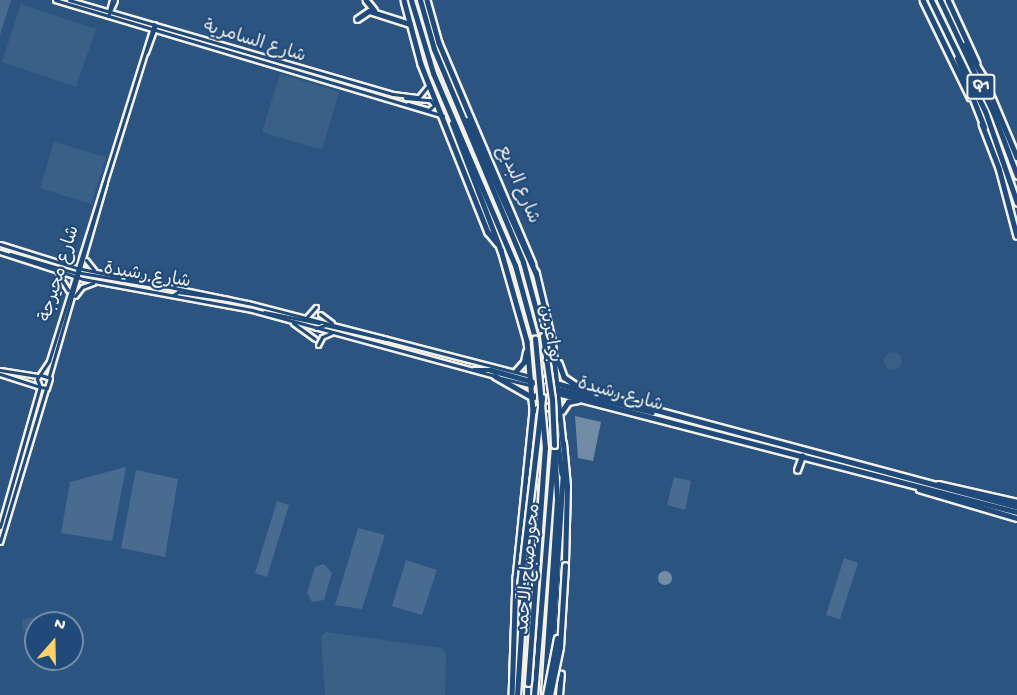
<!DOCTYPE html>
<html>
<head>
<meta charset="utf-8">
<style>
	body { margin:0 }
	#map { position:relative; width:1017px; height:695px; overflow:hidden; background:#2c5481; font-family:"Gochi Hand","Playpen Sans Arabic",sans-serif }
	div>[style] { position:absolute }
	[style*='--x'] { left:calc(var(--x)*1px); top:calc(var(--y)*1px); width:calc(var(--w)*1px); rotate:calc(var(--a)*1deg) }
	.built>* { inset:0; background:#3b6088 }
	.round { border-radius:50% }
	.green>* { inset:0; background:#496b90 }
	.water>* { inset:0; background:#738ca6 }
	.roads { filter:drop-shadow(2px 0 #f4f1e8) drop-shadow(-2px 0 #f4f1e8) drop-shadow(0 2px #f4f1e8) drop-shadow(0 -2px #f4f1e8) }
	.minor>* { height:3px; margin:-1.5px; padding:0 1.5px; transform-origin:1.5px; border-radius:1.5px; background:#1f4a7a }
	.major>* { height:4.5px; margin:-2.25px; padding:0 2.25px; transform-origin:2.25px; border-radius:2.25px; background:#1f4a7a }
	.highway>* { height:5px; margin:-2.5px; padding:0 2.5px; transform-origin:2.5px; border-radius:2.5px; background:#1f4a7a }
	.bridges { filter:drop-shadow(2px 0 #f4f1e8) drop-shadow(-2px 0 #f4f1e8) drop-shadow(0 2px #f4f1e8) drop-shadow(0 -2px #f4f1e8) }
	.highway-bridge>* { height:5px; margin:-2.5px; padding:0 2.5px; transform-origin:2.5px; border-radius:2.5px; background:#1f4a7a }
	span { translate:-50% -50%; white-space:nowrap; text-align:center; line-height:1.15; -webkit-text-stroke:4.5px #1f4a7a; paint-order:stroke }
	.shield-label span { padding:2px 4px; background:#1f4a7a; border:2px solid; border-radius:4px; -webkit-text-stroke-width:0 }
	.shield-label { font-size:16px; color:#f4f1e8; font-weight:700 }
	.street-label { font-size:18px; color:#f4f1e8 }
	.north { position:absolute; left:24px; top:611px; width:60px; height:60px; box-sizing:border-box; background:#1f4a7a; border:2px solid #748da6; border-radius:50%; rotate:20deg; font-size:16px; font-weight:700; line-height:24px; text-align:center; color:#f4f1e8 }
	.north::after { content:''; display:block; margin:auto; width:21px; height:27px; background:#ffd166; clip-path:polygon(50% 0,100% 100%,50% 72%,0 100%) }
</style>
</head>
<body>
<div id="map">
	<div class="built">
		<i style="clip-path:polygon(21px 4px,96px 29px,76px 87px,2px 62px)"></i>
		<i style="clip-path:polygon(280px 74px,339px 92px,322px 150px,262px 132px)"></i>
		<i style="clip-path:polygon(54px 142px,106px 157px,91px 204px,40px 188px)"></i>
		<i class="round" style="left:884px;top:352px;width:18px;height:18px"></i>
		<i style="clip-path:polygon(47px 616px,48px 623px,36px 623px,36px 630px,23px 631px,22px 619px)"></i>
		<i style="clip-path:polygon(326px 632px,442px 648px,446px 654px,445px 695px,325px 695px,321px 636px)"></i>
	</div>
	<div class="green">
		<i style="clip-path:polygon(0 0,11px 0,0 35px)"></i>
		<i style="clip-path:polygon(126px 467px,112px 541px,61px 533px,70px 482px)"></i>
		<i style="clip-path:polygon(136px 470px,178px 479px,165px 557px,121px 548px)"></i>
		<i style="clip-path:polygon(674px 477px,691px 481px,685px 510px,667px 505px)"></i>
		<i style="clip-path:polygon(277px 501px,289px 505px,267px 577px,255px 573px)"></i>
		<i style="clip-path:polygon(358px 528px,385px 535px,362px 609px,335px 605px)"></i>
		<i style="clip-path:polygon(844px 558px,858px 563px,840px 619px,826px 615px)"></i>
		<i style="clip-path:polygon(406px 560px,437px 570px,422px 615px,392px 606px)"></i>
		<i style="clip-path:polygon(324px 564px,332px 573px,324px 600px,312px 602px,307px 593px,315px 567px)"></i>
	</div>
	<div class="water">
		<i style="clip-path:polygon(575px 416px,601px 422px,593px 461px,578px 458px)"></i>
		<i class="round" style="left:658px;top:571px;width:14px;height:14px"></i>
	</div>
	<div class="roads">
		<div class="minor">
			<i style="--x:55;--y:0;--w:405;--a:16.6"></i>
			<i style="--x:69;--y:0;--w:337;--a:16.2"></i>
			<i style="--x:393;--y:94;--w:26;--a:7"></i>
			<i style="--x:419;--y:97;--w:14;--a:-51"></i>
			<i style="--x:109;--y:11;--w:11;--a:-75"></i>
			<i style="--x:108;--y:16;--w:17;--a:-66"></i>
			<i style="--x:146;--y:52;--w:27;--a:-70"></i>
			<i style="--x:405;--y:98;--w:25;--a:5"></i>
			<i style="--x:430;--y:100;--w:6;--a:51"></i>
			<i style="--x:434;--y:105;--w:7;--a:135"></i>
			<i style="--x:429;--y:110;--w:22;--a:-164"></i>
			<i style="--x:0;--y:244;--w:81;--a:17.3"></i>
			<i style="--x:77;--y:268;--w:175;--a:11.6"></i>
			<i style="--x:248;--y:303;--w:291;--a:14.5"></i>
			<i style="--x:0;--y:252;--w:87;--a:18"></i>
			<i style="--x:83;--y:279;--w:172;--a:10.4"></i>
			<i style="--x:252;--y:310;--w:252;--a:15.2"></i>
			<i style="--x:10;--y:254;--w:69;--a:16.1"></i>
			<i style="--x:86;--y:260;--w:13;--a:51"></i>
			<i style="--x:81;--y:273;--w:74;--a:9.3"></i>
			<i style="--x:58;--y:274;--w:19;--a:58"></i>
			<i style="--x:173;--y:295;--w:6;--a:-31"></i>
			<i style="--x:178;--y:292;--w:51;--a:7.8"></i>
			<i style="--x:75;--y:296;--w:11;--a:-52"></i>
			<i style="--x:82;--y:287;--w:12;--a:-20"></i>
			<i style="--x:264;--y:312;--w:56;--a:11.3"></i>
			<i style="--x:320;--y:314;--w:15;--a:37"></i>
			<i style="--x:306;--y:318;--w:15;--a:-48"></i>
			<i style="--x:293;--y:323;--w:27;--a:36"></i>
			<i style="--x:316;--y:328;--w:9;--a:-18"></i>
			<i style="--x:325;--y:325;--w:63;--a:12.9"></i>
			<i style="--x:318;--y:345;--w:9;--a:-63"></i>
			<i style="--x:322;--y:337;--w:10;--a:-24"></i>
			<i style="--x:0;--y:370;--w:38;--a:9"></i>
			<i style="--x:0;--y:374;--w:40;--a:18"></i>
			<i style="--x:41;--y:375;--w:9;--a:18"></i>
			<i style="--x:50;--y:378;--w:10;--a:107"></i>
			<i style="--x:47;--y:388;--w:7;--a:-172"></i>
			<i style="--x:40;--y:387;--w:9;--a:-111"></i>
			<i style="--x:37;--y:379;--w:22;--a:-56"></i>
			<i style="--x:49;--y:361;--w:353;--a:-72.7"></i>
			<i style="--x:49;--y:376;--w:202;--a:-73.9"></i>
			<i style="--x:501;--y:378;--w:32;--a:14"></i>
			<i style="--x:0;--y:527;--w:146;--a:-74.1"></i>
			<i style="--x:0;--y:542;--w:160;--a:-73.3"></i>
		</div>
		<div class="major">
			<i style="--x:366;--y:0;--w:13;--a:51"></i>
			<i style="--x:404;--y:0;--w:66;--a:75.1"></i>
			<i style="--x:421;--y:64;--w:181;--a:68.3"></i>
			<i style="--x:488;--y:232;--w:14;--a:51"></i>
			<i style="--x:427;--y:0;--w:45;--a:74.4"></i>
			<i style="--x:439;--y:43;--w:240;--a:67"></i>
			<i style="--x:923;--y:0;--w:108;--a:64.1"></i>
			<i style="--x:948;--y:0;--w:69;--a:65.3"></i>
			<i style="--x:357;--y:19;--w:14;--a:-34"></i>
			<i style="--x:369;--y:11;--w:43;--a:17.6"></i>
			<i style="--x:983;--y:76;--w:88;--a:67.2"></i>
			<i style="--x:982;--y:124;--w:47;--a:68.9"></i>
			<i style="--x:999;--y:168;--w:70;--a:75.2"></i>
			<i style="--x:501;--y:250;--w:95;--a:74.1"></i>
			<i style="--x:527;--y:341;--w:70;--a:85.1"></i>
			<i style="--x:533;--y:411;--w:167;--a:95.8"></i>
			<i style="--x:516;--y:577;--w:118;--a:91.9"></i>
			<i style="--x:536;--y:272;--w:69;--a:76.6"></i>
			<i style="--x:552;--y:339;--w:106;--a:84"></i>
			<i style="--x:559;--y:363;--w:15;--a:70"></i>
			<i style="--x:564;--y:377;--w:16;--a:35"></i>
			<i style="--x:474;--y:370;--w:17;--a:0"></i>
			<i style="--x:491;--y:370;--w:52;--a:15.6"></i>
			<i style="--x:516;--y:371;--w:12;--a:-48"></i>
			<i style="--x:524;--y:362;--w:10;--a:-79"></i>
			<i style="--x:495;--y:376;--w:43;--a:29.6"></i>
			<i style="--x:537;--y:378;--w:497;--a:15"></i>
			<i style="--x:538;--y:388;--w:495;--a:14.5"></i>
			<i style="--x:534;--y:397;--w:16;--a:-43"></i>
			<i style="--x:546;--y:386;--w:109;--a:13.8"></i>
			<i style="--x:533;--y:411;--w:10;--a:-37"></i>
			<i style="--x:541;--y:405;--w:13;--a:18"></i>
			<i style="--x:562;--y:411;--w:11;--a:-56"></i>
			<i style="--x:568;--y:402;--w:10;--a:-11"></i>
			<i style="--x:555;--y:420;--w:54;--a:82.6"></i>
			<i style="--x:797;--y:470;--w:15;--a:-70"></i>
			<i style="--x:938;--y:484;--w:81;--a:12.8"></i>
			<i style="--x:919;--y:489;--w:102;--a:16.5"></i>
			<i style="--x:551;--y:657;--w:186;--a:-86.3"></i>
			<i style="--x:559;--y:695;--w:21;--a:-85"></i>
		</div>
		<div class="highway">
			<i style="--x:411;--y:0;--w:76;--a:73.2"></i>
			<i style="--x:433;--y:73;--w:209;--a:66.9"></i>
			<i style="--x:515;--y:265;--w:76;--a:74.7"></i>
			<i style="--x:420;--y:0;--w:51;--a:74.1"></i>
			<i style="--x:434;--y:49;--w:231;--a:67.3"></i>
			<i style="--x:523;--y:262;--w:77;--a:74.9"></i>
			<i style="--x:931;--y:0;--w:123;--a:64.1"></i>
			<i style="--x:985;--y:111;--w:97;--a:70.8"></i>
			<i style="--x:940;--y:0;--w:124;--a:64.7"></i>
			<i style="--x:993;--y:112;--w:68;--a:69.4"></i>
			<i style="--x:964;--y:45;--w:37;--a:59"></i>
			<i style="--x:957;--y:58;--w:74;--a:68.6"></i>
			<i style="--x:467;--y:120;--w:169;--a:65.9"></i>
			<i style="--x:452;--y:123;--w:137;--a:69.1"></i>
			<i style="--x:563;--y:443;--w:43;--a:84.7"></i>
			<i style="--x:567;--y:486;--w:79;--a:91.5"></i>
			<i style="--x:526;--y:490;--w:15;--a:82"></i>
			<i style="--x:557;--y:638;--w:76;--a:-86.2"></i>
			<i style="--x:517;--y:695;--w:139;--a:-86.3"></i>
			<i style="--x:527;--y:695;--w:208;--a:-88.1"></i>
			<i style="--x:534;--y:695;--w:248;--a:-85.4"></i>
			<i style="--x:544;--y:695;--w:197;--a:-86.2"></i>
			<i style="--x:557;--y:498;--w:53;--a:-93.2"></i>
		</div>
	</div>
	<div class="bridges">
		<div class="highway-bridge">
			<i style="--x:543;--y:336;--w:64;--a:81.9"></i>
			<i style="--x:552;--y:399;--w:46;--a:87.5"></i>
			<i style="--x:519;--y:594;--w:198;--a:-83.3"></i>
			<i style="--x:528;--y:683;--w:236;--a:-85.9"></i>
			<i style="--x:545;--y:448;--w:110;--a:-95.2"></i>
			<i style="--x:546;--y:695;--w:58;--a:-79.1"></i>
			<i style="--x:550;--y:695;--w:49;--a:-78.2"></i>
			<i style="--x:560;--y:647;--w:82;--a:-86.5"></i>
		</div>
	</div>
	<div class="shield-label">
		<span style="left:981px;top:87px">Q1</span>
	</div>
	<div class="street-label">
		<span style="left:254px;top:43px;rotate:17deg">شارع السامرية</span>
		<span style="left:517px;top:185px;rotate:67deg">شارع البديع</span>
		<span style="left:61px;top:274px;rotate:-73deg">شارع محيرجة</span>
		<span style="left:147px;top:277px;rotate:9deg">شارع رشيدة</span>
		<span style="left:548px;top:334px;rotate:79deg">بو اعرين</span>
		<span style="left:620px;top:396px;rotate:15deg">شارع رشيدة</span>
		<span style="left:530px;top:569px;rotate:-85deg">محور صباح الاحمد</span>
	</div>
	<div class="north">N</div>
</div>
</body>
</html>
